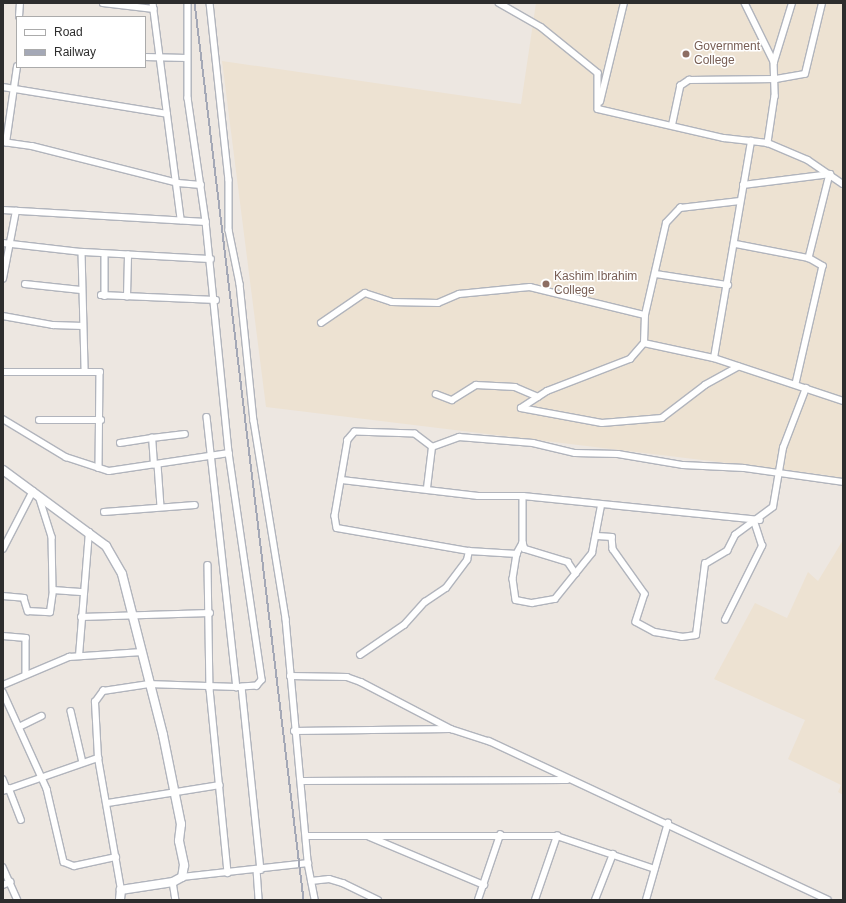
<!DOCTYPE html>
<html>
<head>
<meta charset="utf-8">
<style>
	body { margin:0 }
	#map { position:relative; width:846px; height:903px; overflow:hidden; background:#ede7e1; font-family:Arial,sans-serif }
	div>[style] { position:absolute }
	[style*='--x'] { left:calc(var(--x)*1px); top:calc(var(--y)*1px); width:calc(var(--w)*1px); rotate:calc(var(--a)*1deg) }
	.education>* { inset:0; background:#ede2d2 }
	.roads { filter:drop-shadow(1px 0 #b1b4bc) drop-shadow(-1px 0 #b1b4bc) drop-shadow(0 1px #b1b4bc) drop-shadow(0 -1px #b1b4bc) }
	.street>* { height:5.5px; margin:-2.75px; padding:0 2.75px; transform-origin:2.75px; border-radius:2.75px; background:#fff }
	.secondary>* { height:8px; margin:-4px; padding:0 4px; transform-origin:4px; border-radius:4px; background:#fff }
	.rail>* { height:1.5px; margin:-0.75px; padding:0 0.75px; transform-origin:0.75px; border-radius:0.75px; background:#a4a8b6 }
	.dots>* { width:11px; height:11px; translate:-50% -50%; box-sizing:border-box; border:2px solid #fff; border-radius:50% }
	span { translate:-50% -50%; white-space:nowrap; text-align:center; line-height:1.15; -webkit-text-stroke:3px #fff; paint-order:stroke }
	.education-label { font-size:12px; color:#785e54 }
	.left { translate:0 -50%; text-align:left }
	.frame { position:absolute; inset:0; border:4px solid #2d2d2d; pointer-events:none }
	.legend { position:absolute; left:16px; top:16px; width:130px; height:52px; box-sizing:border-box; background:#fff; border:1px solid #ababab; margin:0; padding:5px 7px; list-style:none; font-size:12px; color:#2d2d2d }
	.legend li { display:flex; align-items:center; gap:8px; height:20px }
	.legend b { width:20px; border:1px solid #ababab }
</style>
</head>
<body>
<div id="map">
	<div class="education">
		<i style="clip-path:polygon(536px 3px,843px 3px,843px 481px,826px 475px,266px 407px,222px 61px,521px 104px)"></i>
		<i style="clip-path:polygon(843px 540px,843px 795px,838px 792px,841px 785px,788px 759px,805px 720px,714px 679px,755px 603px,787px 618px,808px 572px,818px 581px)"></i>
	</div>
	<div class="roads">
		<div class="street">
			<i style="--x:103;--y:3;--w:51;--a:6.7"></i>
			<i style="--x:153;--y:3;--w:219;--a:82.6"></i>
			<i style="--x:188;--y:3;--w:95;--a:90"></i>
			<i style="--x:188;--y:98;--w:125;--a:81.7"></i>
			<i style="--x:210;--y:3;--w:178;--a:83.9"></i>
			<i style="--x:229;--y:180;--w:50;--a:90"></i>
			<i style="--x:229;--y:230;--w:55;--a:78.5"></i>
			<i style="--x:240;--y:284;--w:138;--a:84.2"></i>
			<i style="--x:254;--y:421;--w:201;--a:80.8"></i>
			<i style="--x:286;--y:619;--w:245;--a:84.8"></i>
			<i style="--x:308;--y:863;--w:38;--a:79"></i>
			<i style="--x:499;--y:3;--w:48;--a:29.7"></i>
			<i style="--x:541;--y:27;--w:73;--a:38.9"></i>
			<i style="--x:598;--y:73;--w:36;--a:90"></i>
			<i style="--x:745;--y:3;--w:66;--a:63.8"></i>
			<i style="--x:774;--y:62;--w:34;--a:88"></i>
			<i style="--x:775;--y:96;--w:48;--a:98.5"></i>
			<i style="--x:19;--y:17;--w:14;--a:-86"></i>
			<i style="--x:145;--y:57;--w:42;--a:1.4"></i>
			<i style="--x:774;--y:62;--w:62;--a:-73"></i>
			<i style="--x:3;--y:87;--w:166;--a:9.3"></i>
			<i style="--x:600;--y:102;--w:102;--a:-76.4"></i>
			<i style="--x:598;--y:109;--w:129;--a:13"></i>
			<i style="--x:724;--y:138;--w:44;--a:6.5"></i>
			<i style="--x:768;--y:143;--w:43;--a:23"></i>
			<i style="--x:808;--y:160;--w:42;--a:34.4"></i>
			<i style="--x:672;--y:125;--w:40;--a:-78"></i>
			<i style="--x:680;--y:86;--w:11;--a:-34"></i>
			<i style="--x:689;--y:80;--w:87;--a:-0.7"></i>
			<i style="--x:776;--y:79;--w:29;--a:-10"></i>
			<i style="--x:805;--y:74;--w:73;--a:-76.5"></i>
			<i style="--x:3;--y:142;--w:29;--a:8"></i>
			<i style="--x:32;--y:146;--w:151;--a:14.2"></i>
			<i style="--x:178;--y:183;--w:23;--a:5"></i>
			<i style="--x:6;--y:143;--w:77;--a:-81.8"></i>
			<i style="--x:743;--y:185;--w:88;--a:-7.2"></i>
			<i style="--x:830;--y:174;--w:87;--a:104"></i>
			<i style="--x:3;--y:210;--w:203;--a:3.4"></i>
			<i style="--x:206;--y:222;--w:232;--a:84.3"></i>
			<i style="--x:229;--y:453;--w:229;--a:81.7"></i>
			<i style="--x:262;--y:680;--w:8;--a:130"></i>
			<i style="--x:257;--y:686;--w:15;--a:176"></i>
			<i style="--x:3;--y:243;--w:80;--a:6.5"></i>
			<i style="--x:82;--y:252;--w:129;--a:3.1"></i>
			<i style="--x:736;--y:244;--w:74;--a:10.9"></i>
			<i style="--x:809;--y:258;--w:16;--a:30"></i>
			<i style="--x:823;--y:266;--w:121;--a:102.9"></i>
			<i style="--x:82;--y:252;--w:118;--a:88.5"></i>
			<i style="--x:105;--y:254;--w:42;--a:90"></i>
			<i style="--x:656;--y:274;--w:73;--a:8.7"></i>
			<i style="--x:3;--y:279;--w:69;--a:-79.2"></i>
			<i style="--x:25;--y:284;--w:56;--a:6.1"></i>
			<i style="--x:101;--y:295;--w:115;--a:2.5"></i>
			<i style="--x:127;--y:297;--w:42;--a:-88.6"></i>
			<i style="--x:3;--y:316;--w:51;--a:10.2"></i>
			<i style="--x:53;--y:325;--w:30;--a:2"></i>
			<i style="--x:321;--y:323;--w:53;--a:-34.3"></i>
			<i style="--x:365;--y:293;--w:28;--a:18"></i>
			<i style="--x:392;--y:302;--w:46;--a:1.2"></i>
			<i style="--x:438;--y:303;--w:23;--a:-23"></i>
			<i style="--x:459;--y:294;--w:71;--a:-5.6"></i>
			<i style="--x:530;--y:287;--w:118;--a:13.7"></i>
			<i style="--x:644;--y:343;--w:72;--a:12.1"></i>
			<i style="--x:714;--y:358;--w:136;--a:18.4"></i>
			<i style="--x:644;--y:343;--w:28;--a:-88"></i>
			<i style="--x:645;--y:315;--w:94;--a:-77.1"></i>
			<i style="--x:666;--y:223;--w:21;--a:-47"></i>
			<i style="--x:680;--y:208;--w:60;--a:-6.7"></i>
			<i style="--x:714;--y:358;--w:220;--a:-80.3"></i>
			<i style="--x:3;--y:372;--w:97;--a:0"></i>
			<i style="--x:100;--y:372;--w:96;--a:90.6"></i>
			<i style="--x:436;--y:394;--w:17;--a:21"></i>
			<i style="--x:452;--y:400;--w:28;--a:-32"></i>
			<i style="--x:476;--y:385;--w:39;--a:3"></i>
			<i style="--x:515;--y:387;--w:25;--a:23"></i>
			<i style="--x:521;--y:408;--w:82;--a:10.5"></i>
			<i style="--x:602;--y:423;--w:60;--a:-4.8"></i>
			<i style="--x:662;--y:418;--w:54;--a:-37.5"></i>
			<i style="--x:705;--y:385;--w:38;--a:-29"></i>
			<i style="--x:521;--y:408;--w:31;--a:-33"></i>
			<i style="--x:547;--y:391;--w:89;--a:-21.1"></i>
			<i style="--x:630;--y:359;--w:21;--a:-49"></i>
			<i style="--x:207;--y:417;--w:272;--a:83.7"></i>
			<i style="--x:3;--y:419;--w:74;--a:31.1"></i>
			<i style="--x:66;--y:457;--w:45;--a:18"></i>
			<i style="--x:109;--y:471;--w:121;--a:-8.5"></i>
			<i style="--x:39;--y:420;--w:62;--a:0"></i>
			<i style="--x:120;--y:443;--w:32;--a:-9"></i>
			<i style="--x:432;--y:447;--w:29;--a:-20"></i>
			<i style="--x:459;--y:437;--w:74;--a:4.6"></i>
			<i style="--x:533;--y:443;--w:43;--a:13.4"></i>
			<i style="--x:575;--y:453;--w:43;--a:1.3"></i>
			<i style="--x:618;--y:454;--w:66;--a:9.6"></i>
			<i style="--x:683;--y:465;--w:61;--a:2.8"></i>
			<i style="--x:744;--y:468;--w:100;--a:8"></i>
			<i style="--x:154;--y:465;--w:27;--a:-94"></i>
			<i style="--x:152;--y:438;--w:33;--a:-7"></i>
			<i style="--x:158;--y:465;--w:42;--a:85.9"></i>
			<i style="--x:342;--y:480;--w:137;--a:6.7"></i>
			<i style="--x:478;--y:496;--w:45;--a:0"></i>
			<i style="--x:523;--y:496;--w:238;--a:5.8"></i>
			<i style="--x:427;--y:488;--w:41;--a:-83"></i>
			<i style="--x:432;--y:447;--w:21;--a:-143"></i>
			<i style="--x:415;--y:434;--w:60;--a:-178.1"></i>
			<i style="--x:355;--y:432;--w:11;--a:131"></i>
			<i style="--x:348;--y:440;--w:77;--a:99.7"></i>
			<i style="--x:335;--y:516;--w:12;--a:81"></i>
			<i style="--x:337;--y:528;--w:134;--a:9.9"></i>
			<i style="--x:469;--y:551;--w:48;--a:3.6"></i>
			<i style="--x:39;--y:496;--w:43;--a:72.4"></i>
			<i style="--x:52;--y:537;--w:53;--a:88.9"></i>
			<i style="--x:53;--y:590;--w:31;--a:4"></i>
			<i style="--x:523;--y:496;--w:47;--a:90"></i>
			<i style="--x:523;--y:543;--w:13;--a:119"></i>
			<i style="--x:517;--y:554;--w:25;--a:99"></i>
			<i style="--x:513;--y:579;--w:21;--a:82"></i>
			<i style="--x:516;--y:600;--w:16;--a:11"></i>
			<i style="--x:532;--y:603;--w:23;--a:-10"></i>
			<i style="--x:555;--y:599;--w:59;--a:-51.2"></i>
			<i style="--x:592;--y:553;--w:48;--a:-79.2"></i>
			<i style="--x:104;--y:512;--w:91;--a:-4.4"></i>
			<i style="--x:597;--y:536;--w:15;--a:4"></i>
			<i style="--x:612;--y:537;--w:12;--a:85"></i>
			<i style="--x:613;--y:549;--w:55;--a:54.6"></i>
			<i style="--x:645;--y:594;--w:29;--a:108"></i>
			<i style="--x:636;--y:622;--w:21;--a:28"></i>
			<i style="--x:655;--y:632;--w:27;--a:10"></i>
			<i style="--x:682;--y:637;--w:14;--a:-8"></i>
			<i style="--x:696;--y:635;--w:72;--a:-82.8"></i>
			<i style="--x:705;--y:564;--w:26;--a:-31"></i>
			<i style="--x:727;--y:551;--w:18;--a:-63"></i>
			<i style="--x:735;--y:535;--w:47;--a:-36.4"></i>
			<i style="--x:773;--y:507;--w:60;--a:-80.4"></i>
			<i style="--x:783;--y:448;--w:64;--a:-69"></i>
			<i style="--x:523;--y:543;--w:6;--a:72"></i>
			<i style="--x:525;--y:549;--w:45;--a:16.8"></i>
			<i style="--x:568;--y:562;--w:14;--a:56"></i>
			<i style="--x:3;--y:549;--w:65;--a:-62.7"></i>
			<i style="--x:208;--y:565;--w:124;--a:89.1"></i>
			<i style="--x:210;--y:689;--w:185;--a:84.4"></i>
			<i style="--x:3;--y:596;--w:21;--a:5"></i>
			<i style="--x:24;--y:598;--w:14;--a:73"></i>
			<i style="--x:28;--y:611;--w:22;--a:3"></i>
			<i style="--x:50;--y:612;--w:22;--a:-82"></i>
			<i style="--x:81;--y:617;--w:129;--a:-1.8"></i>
			<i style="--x:725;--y:620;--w:83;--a:-63.4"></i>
			<i style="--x:762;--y:546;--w:23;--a:-108"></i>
			<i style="--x:3;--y:636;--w:23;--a:5"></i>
			<i style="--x:26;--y:638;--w:36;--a:90"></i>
			<i style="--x:360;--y:655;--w:53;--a:-34.3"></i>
			<i style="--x:404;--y:625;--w:31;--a:-48"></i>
			<i style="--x:425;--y:602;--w:25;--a:-34"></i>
			<i style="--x:446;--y:588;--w:35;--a:-53"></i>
			<i style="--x:467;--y:560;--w:9;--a:-77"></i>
			<i style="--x:79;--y:656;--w:124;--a:-85.4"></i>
			<i style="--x:290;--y:676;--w:57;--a:1"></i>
			<i style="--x:347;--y:677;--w:15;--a:20"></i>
			<i style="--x:361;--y:682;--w:102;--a:27.6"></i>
			<i style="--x:451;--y:729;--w:40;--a:18"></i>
			<i style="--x:489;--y:741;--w:374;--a:25.1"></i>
			<i style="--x:3;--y:685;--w:72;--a:-23"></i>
			<i style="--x:69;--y:657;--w:73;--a:-3.9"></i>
			<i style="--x:3;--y:692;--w:107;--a:65.6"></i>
			<i style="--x:47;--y:789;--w:75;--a:76.9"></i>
			<i style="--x:64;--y:862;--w:11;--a:22"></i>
			<i style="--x:74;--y:866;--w:43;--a:-12.1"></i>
			<i style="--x:71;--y:711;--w:53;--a:77"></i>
			<i style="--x:19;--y:727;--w:25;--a:-26"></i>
			<i style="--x:294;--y:731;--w:156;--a:-0.7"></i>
			<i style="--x:3;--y:779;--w:11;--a:68"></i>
			<i style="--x:301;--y:781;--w:266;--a:-0.2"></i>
			<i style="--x:9;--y:788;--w:34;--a:69"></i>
			<i style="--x:3;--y:791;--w:101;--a:-19.2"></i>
			<i style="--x:108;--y:803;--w:113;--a:-9.1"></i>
			<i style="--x:307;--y:836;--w:250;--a:0"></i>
			<i style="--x:557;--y:836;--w:103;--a:18.6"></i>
			<i style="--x:370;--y:837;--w:124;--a:22.8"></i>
			<i style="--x:3;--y:867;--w:36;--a:66"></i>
			<i style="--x:257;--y:870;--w:30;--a:86"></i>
			<i style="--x:182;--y:877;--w:127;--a:-6.3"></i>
			<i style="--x:311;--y:881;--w:18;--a:-6"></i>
			<i style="--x:329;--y:879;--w:15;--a:16"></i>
			<i style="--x:343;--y:883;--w:39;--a:26"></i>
			<i style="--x:173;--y:882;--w:18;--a:81"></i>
			<i style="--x:3;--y:885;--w:8;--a:-23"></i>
			<i style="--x:121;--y:890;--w:134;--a:-99.9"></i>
			<i style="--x:98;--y:758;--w:56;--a:-93.1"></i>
			<i style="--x:95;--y:702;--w:14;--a:-54"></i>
			<i style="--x:103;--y:691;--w:48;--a:-8.5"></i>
			<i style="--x:150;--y:684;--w:92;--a:1.9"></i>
			<i style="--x:242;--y:687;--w:184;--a:84.1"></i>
			<i style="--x:478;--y:900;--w:69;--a:-71.3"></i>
			<i style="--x:535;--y:900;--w:68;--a:-71"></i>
			<i style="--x:595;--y:900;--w:49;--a:-68.6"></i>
			<i style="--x:646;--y:900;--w:80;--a:-74.1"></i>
		</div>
		<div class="secondary">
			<i style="--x:3;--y:470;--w:128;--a:36.4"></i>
			<i style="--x:106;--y:546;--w:32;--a:60"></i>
			<i style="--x:122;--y:574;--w:166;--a:75.7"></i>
			<i style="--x:163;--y:735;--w:91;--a:78.6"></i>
			<i style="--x:181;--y:824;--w:17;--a:97"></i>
			<i style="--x:179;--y:841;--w:25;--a:78"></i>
			<i style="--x:184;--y:865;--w:12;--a:99"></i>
			<i style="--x:182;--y:877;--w:10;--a:151"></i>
			<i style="--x:173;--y:882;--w:53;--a:171.3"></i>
			<i style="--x:121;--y:890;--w:10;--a:96"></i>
		</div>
	</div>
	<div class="rail">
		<i style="--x:195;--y:3;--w:904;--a:83.07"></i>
	</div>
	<div class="dots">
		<i style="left:686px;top:54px;background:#8d6e63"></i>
		<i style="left:546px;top:284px;background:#8d6e63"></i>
	</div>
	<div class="education-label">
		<span class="left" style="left:694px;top:54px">Government<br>College</span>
		<span class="left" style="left:554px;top:284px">Kashim Ibrahim<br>College</span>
	</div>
	<div class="frame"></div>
	<ul class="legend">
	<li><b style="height:5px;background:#fff"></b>Road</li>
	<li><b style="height:5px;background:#a4a8b6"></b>Railway</li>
	</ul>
</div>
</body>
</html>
